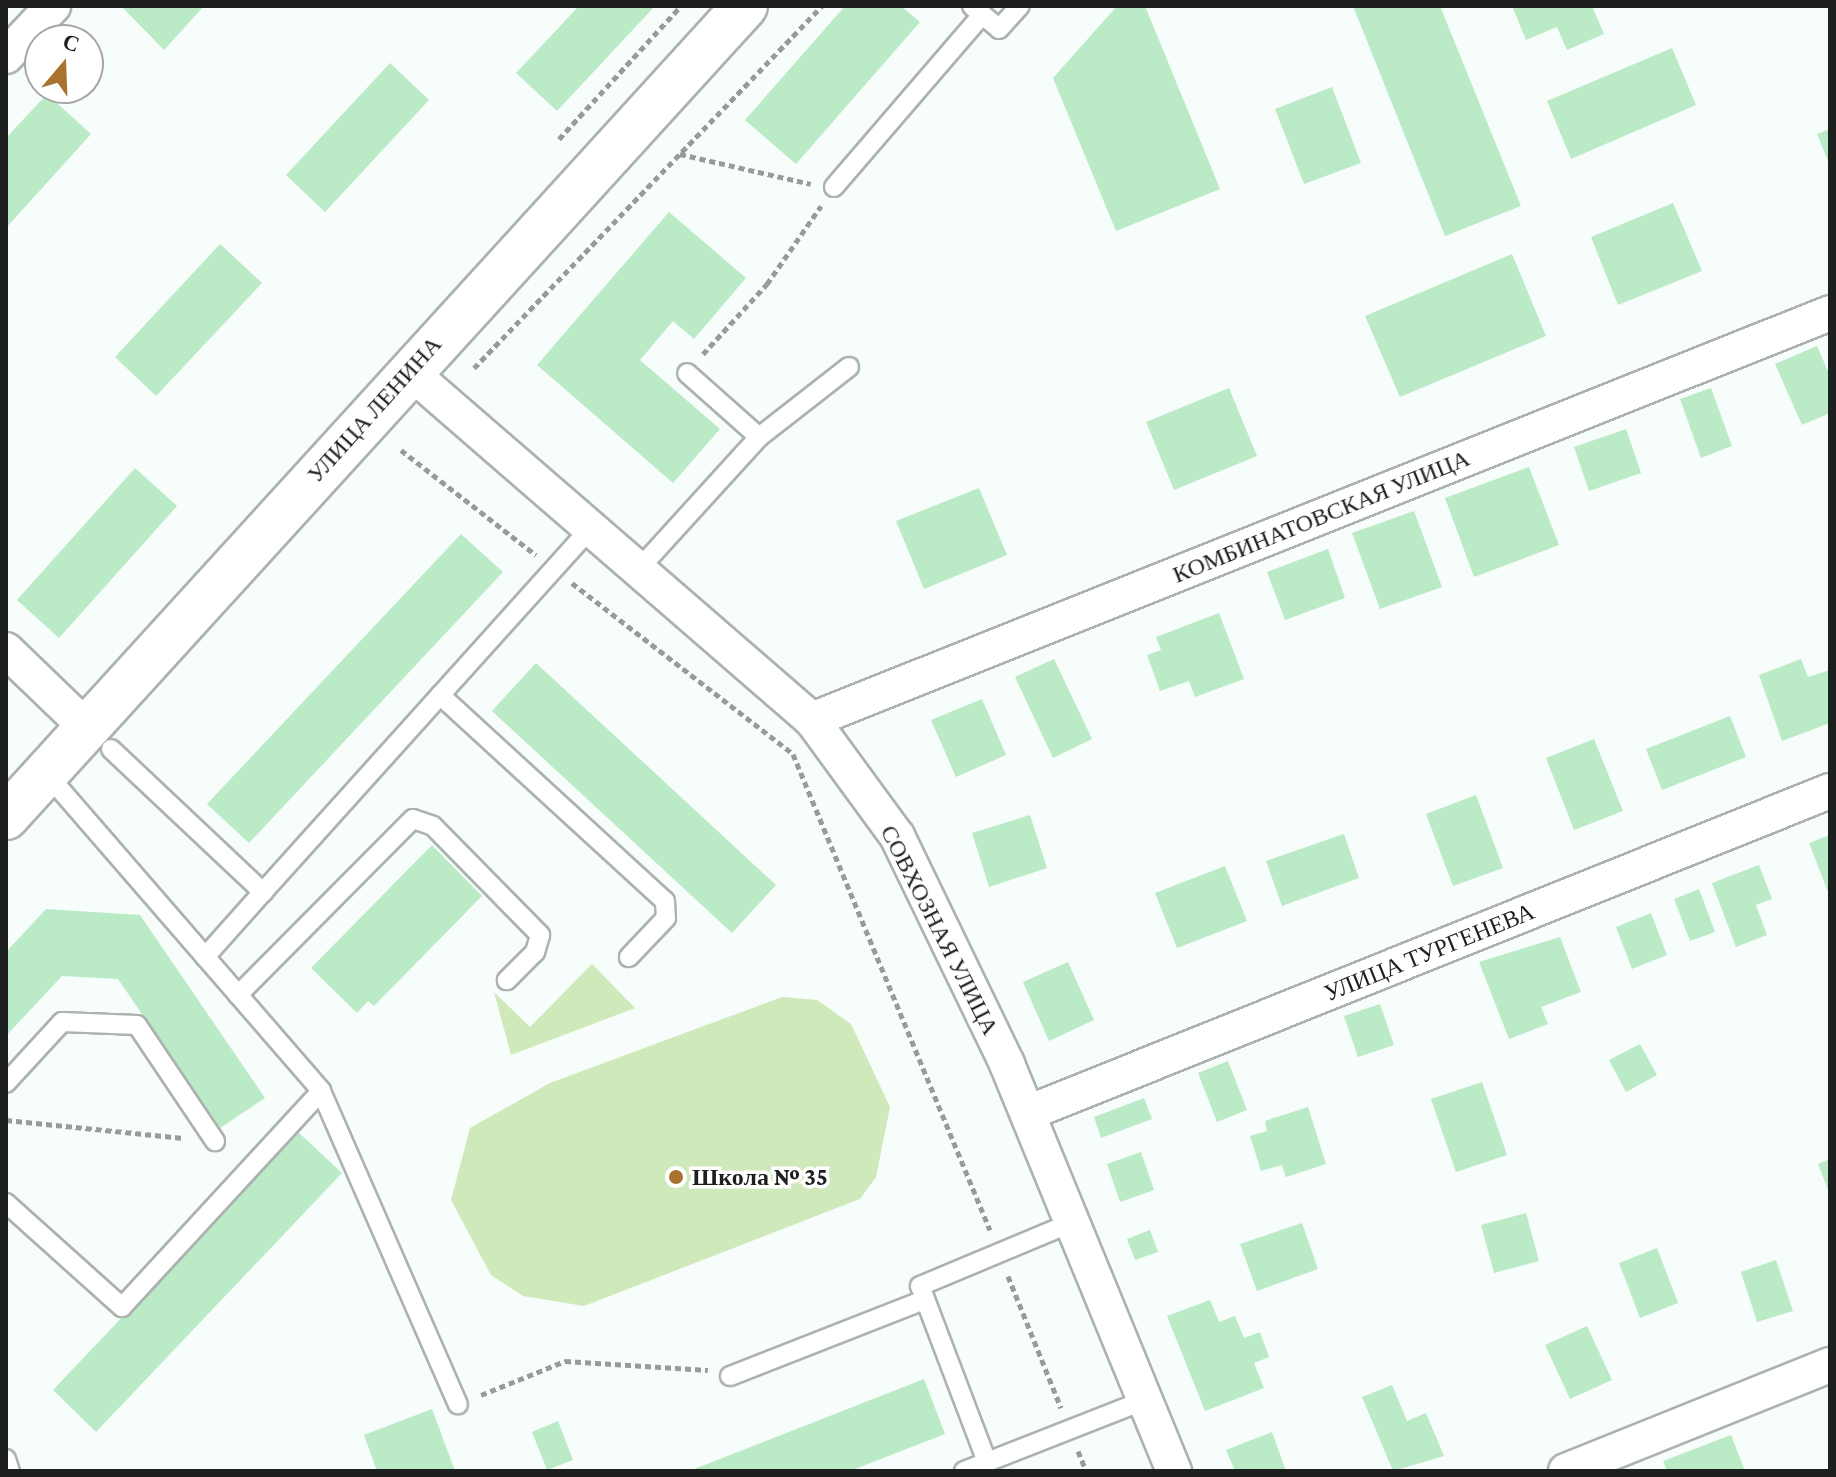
<!DOCTYPE html>
<html>
<head>
<meta charset="utf-8">
<style>
	body { margin:0 }
	#map { position:relative; width:1836px; height:1477px; overflow:hidden; background:#f6fdfa; font-family:"Crimson Pro",serif }
	div>[style] { position:absolute }
	[style*='--x'] { left:calc(var(--x)*1px); top:calc(var(--y)*1px); width:calc(var(--w)*1px); rotate:calc(var(--a)*1deg) }
	.green>* { inset:0; background:#cfe9bb }
	.building>* { inset:0; background:#bbeac7 }
	.path>* { height:5px; margin-top:-2.5px; transform-origin:0; background:repeating-linear-gradient(90deg,#979c99 0 6px,transparent 0 10px) }
	.roads { filter:drop-shadow(2px 0 #acb2b0) drop-shadow(-2px 0 #acb2b0) drop-shadow(0 2px #acb2b0) drop-shadow(0 -2px #acb2b0) }
	.service>* { height:18px; margin:-9px; padding:0 9px; transform-origin:9px; border-radius:9px; background:#fff }
	.minor>* { height:34px; margin:-17px; padding:0 17px; transform-origin:17px; border-radius:17px; background:#fff }
	.secondary>* { height:44px; margin:-22px; padding:0 22px; transform-origin:22px; border-radius:22px; background:#fff }
	.dots>* { width:22px; height:22px; translate:-50% -50%; box-sizing:border-box; border:4px solid #fff; border-radius:50% }
	span { translate:-50% -50%; white-space:nowrap; text-align:center; line-height:1.15; -webkit-text-stroke:7px #fff; paint-order:stroke }
	.street-label { font-size:24px; color:#1e201f }
	.poi-label { font-size:24px; color:#1e201f; font-weight:700 }
	.left { translate:0 -50%; text-align:left }
	.frame { position:absolute; inset:0; border:8px solid #1e201f; pointer-events:none }
	.north { position:absolute; left:24px; top:24px; width:80px; height:80px; box-sizing:border-box; background:#fff; border:2px solid #a5a6a5; border-radius:50%; rotate:19deg; font-size:22px; font-weight:700; line-height:32px; text-align:center; color:#1e201f }
	.north::after { content:''; display:block; margin:auto; width:28px; height:36px; background:#a9722e; clip-path:polygon(50% 0,100% 100%,50% 72%,0 100%) }
</style>
</head>
<body>
<div id="map">
	<div class="green">
		<i style="clip-path:polygon(592px 964px,635px 1008px,511px 1055px,494px 992px,530px 1027px)"></i>
		<i style="clip-path:polygon(782px 997px,817px 1000px,851px 1024px,890px 1107px,876px 1177px,860px 1199px,584px 1306px,523px 1296px,491px 1275px,451px 1200px,470px 1128px,550px 1083px)"></i>
	</div>
	<div class="building">
		<i style="clip-path:polygon(121px 6px,204px 6px,164px 50px)"></i>
		<i style="clip-path:polygon(579px 6px,655px 6px,557px 111px,516px 73px)"></i>
		<i style="clip-path:polygon(845px 6px,901px 6px,920px 22px,796px 164px,745px 120px)"></i>
		<i style="clip-path:polygon(1117px 6px,1145px 6px,1220px 189px,1116px 231px,1053px 78px)"></i>
		<i style="clip-path:polygon(1353px 6px,1440px 6px,1521px 206px,1445px 236px)"></i>
		<i style="clip-path:polygon(1512px 6px,1592px 6px,1604px 34px,1567px 50px,1557px 27px,1526px 40px)"></i>
		<i style="clip-path:polygon(1672px 48px,1696px 105px,1571px 159px,1547px 101px)"></i>
		<i style="clip-path:polygon(390px 63px,429px 100px,325px 212px,286px 175px)"></i>
		<i style="clip-path:polygon(1332px 87px,1361px 163px,1304px 184px,1275px 109px)"></i>
		<i style="clip-path:polygon(47px 94px,91px 134px,6px 228px,6px 138px)"></i>
		<i style="clip-path:polygon(1830px 129px,1830px 166px,1817px 134px)"></i>
		<i style="clip-path:polygon(1673px 203px,1702px 271px,1618px 305px,1591px 237px)"></i>
		<i style="clip-path:polygon(669px 212px,746px 278px,694px 339px,673px 321px,640px 360px,720px 429px,673px 483px,537px 365px)"></i>
		<i style="clip-path:polygon(220px 244px,262px 283px,156px 396px,115px 357px)"></i>
		<i style="clip-path:polygon(1512px 254px,1546px 336px,1400px 397px,1365px 316px)"></i>
		<i style="clip-path:polygon(1817px 346px,1830px 376px,1830px 413px,1802px 425px,1775px 364px)"></i>
		<i style="clip-path:polygon(1229px 388px,1257px 456px,1174px 490px,1146px 422px)"></i>
		<i style="clip-path:polygon(1711px 388px,1732px 446px,1701px 458px,1680px 399px)"></i>
		<i style="clip-path:polygon(1626px 429px,1641px 473px,1589px 491px,1574px 447px)"></i>
		<i style="clip-path:polygon(1529px 467px,1559px 545px,1474px 577px,1445px 498px)"></i>
		<i style="clip-path:polygon(135px 468px,177px 506px,59px 638px,17px 600px)"></i>
		<i style="clip-path:polygon(979px 488px,1007px 555px,924px 589px,896px 521px)"></i>
		<i style="clip-path:polygon(1414px 511px,1442px 587px,1380px 609px,1352px 533px)"></i>
		<i style="clip-path:polygon(461px 534px,503px 572px,249px 843px,207px 804px)"></i>
		<i style="clip-path:polygon(1328px 549px,1345px 598px,1285px 620px,1267px 572px)"></i>
		<i style="clip-path:polygon(1219px 613px,1244px 679px,1195px 697px,1189px 681px,1160px 691px,1147px 655px,1161px 650px,1156px 637px)"></i>
		<i style="clip-path:polygon(1054px 659px,1092px 739px,1053px 758px,1015px 677px)"></i>
		<i style="clip-path:polygon(1801px 659px,1808px 677px,1830px 670px,1830px 723px,1782px 741px,1759px 675px)"></i>
		<i style="clip-path:polygon(536px 663px,776px 885px,732px 933px,492px 711px)"></i>
		<i style="clip-path:polygon(982px 699px,1006px 755px,956px 777px,931px 720px)"></i>
		<i style="clip-path:polygon(1730px 716px,1746px 757px,1662px 790px,1646px 749px)"></i>
		<i style="clip-path:polygon(1594px 739px,1623px 811px,1574px 830px,1546px 758px)"></i>
		<i style="clip-path:polygon(1476px 795px,1503px 868px,1453px 886px,1426px 814px)"></i>
		<i style="clip-path:polygon(1030px 815px,1047px 868px,989px 887px,972px 833px)"></i>
		<i style="clip-path:polygon(1344px 834px,1359px 878px,1282px 906px,1266px 861px)"></i>
		<i style="clip-path:polygon(1830px 835px,1830px 897px,1809px 843px)"></i>
		<i style="clip-path:polygon(432px 845px,482px 896px,374px 1006px,368px 1001px,357px 1013px,311px 968px)"></i>
		<i style="clip-path:polygon(1759px 865px,1772px 899px,1756px 905px,1767px 935px,1736px 947px,1712px 883px)"></i>
		<i style="clip-path:polygon(1225px 866px,1247px 921px,1177px 948px,1155px 893px)"></i>
		<i style="clip-path:polygon(1699px 889px,1715px 932px,1690px 941px,1674px 899px)"></i>
		<i style="clip-path:polygon(46px 909px,140px 915px,265px 1098px,220px 1128px,118px 979px,62px 976px,6px 1036px,6px 952px)"></i>
		<i style="clip-path:polygon(1651px 913px,1667px 955px,1632px 969px,1616px 927px)"></i>
		<i style="clip-path:polygon(1560px 937px,1581px 992px,1541px 1007px,1548px 1024px,1509px 1039px,1479px 962px)"></i>
		<i style="clip-path:polygon(1068px 962px,1094px 1020px,1049px 1041px,1023px 982px)"></i>
		<i style="clip-path:polygon(1380px 1004px,1394px 1045px,1358px 1057px,1344px 1016px)"></i>
		<i style="clip-path:polygon(1640px 1044px,1657px 1075px,1626px 1092px,1609px 1060px)"></i>
		<i style="clip-path:polygon(1228px 1061px,1247px 1110px,1217px 1122px,1198px 1073px)"></i>
		<i style="clip-path:polygon(1482px 1082px,1507px 1155px,1456px 1172px,1431px 1099px)"></i>
		<i style="clip-path:polygon(1144px 1098px,1152px 1119px,1101px 1138px,1094px 1117px)"></i>
		<i style="clip-path:polygon(1308px 1107px,1326px 1164px,1286px 1177px,1282px 1165px,1261px 1171px,1250px 1136px,1267px 1131px,1265px 1121px)"></i>
		<i style="clip-path:polygon(298px 1132px,342px 1173px,96px 1432px,53px 1390px)"></i>
		<i style="clip-path:polygon(1141px 1152px,1154px 1190px,1120px 1202px,1107px 1164px)"></i>
		<i style="clip-path:polygon(1830px 1159px,1830px 1195px,1818px 1164px)"></i>
		<i style="clip-path:polygon(1526px 1213px,1539px 1261px,1494px 1273px,1481px 1225px)"></i>
		<i style="clip-path:polygon(1302px 1223px,1318px 1269px,1257px 1291px,1240px 1244px)"></i>
		<i style="clip-path:polygon(1150px 1230px,1158px 1252px,1135px 1260px,1127px 1239px)"></i>
		<i style="clip-path:polygon(1657px 1248px,1678px 1303px,1640px 1318px,1619px 1263px)"></i>
		<i style="clip-path:polygon(1776px 1260px,1793px 1311px,1757px 1322px,1741px 1272px)"></i>
		<i style="clip-path:polygon(1210px 1300px,1219px 1322px,1235px 1316px,1244px 1338px,1260px 1332px,1269px 1357px,1254px 1363px,1264px 1388px,1205px 1411px,1167px 1316px)"></i>
		<i style="clip-path:polygon(1587px 1326px,1612px 1380px,1570px 1399px,1545px 1345px)"></i>
		<i style="clip-path:polygon(924px 1379px,945px 1434px,850px 1471px,689px 1471px)"></i>
		<i style="clip-path:polygon(1392px 1385px,1407px 1421px,1426px 1413px,1444px 1456px,1393px 1471px,1362px 1397px)"></i>
		<i style="clip-path:polygon(432px 1409px,455px 1471px,377px 1471px,364px 1435px)"></i>
		<i style="clip-path:polygon(558px 1421px,573px 1460px,547px 1470px,532px 1432px)"></i>
		<i style="clip-path:polygon(1272px 1432px,1286px 1471px,1235px 1471px,1226px 1450px)"></i>
		<i style="clip-path:polygon(1731px 1435px,1745px 1471px,1667px 1471px,1663px 1461px)"></i>
	</div>
	<div class="path">
		<i style="--x:559;--y:139;--w:180;--a:-47.5"></i>
		<i style="--x:680;--y:154;--w:134;--a:12.9"></i>
		<i style="--x:703;--y:354;--w:95;--a:-47.6"></i>
		<i style="--x:767;--y:284;--w:95;--a:-55.3"></i>
		<i style="--x:474;--y:368;--w:502;--a:-46.13"></i>
		<i style="--x:401;--y:450;--w:171;--a:37.9"></i>
		<i style="--x:572;--y:583;--w:279;--a:37.7"></i>
		<i style="--x:793;--y:754;--w:515;--a:67.52"></i>
		<i style="--x:6;--y:1120;--w:178;--a:5.8"></i>
		<i style="--x:1008;--y:1276;--w:142;--a:68.1"></i>
		<i style="--x:481;--y:1395;--w:91;--a:-22"></i>
		<i style="--x:565;--y:1361;--w:143;--a:3.6"></i>
		<i style="--x:1078;--y:1451;--w:22;--a:68"></i>
	</div>
	<div class="roads">
		<div class="service">
			<i style="--x:972;--y:6;--w:35;--a:40"></i>
			<i style="--x:999;--y:29;--w:31;--a:-48"></i>
			<i style="--x:834;--y:187;--w:227;--a:-49.3"></i>
			<i style="--x:759;--y:437;--w:114;--a:-37.9"></i>
			<i style="--x:638;--y:570;--w:180;--a:-47.7"></i>
			<i style="--x:759;--y:437;--w:96;--a:-138.4"></i>
			<i style="--x:440;--y:695;--w:305;--a:42.5"></i>
			<i style="--x:665;--y:901;--w:17;--a:87"></i>
			<i style="--x:666;--y:918;--w:54;--a:133.5"></i>
			<i style="--x:111;--y:749;--w:209;--a:43.3"></i>
			<i style="--x:263;--y:892;--w:490;--a:-48"></i>
			<i style="--x:46;--y:773;--w:420;--a:49.1"></i>
			<i style="--x:205;--y:957;--w:87;--a:-48.3"></i>
			<i style="--x:238;--y:995;--w:248;--a:-45.2"></i>
			<i style="--x:413;--y:819;--w:21;--a:19"></i>
			<i style="--x:433;--y:826;--w:153;--a:45.5"></i>
			<i style="--x:540;--y:935;--w:18;--a:106"></i>
			<i style="--x:535;--y:952;--w:40;--a:135"></i>
			<i style="--x:6;--y:1083;--w:83;--a:-47.4"></i>
			<i style="--x:62;--y:1022;--w:75;--a:2.3"></i>
			<i style="--x:137;--y:1025;--w:140;--a:56.1"></i>
			<i style="--x:6;--y:1203;--w:156;--a:41.9"></i>
			<i style="--x:122;--y:1307;--w:294;--a:-47.3"></i>
			<i style="--x:321;--y:1091;--w:342;--a:66.4"></i>
			<i style="--x:730;--y:1376;--w:208;--a:-21.4"></i>
			<i style="--x:6;--y:1459;--w:13;--a:72"></i>
			<i style="--x:987;--y:1462;--w:188;--a:-110.8"></i>
			<i style="--x:920;--y:1286;--w:166;--a:-22.7"></i>
			<i style="--x:964;--y:1471;--w:194;--a:-21.4"></i>
		</div>
		<div class="minor">
			<i style="--x:6;--y:56;--w:69;--a:-46.8"></i>
			<i style="--x:408;--y:370;--w:535;--a:40.9"></i>
			<i style="--x:812;--y:720;--w:144;--a:53.8"></i>
			<i style="--x:897;--y:836;--w:253;--a:64.2"></i>
			<i style="--x:1007;--y:1064;--w:440;--a:67.7"></i>
			<i style="--x:6;--y:650;--w:112;--a:43.9"></i>
			<i style="--x:812;--y:720;--w:1096;--a:-21.79"></i>
			<i style="--x:1028;--y:1113;--w:864;--a:-21.88"></i>
			<i style="--x:1566;--y:1471;--w:284;--a:-21.9"></i>
		</div>
		<div class="secondary">
			<i style="--x:6;--y:817;--w:1097;--a:-47.66"></i>
		</div>
	</div>
	<div class="dots">
		<i style="left:676px;top:1177px;background:#a9722e"></i>
	</div>
	<div class="street-label">
		<span style="left:374px;top:409px;rotate:-48deg">УЛИЦА ЛЕНИНА</span>
		<span style="left:1321px;top:516px;rotate:-22deg">КОМБИНАТОВСКАЯ УЛИЦА</span>
		<span style="left:940px;top:930px;rotate:63deg">СОВХОЗНАЯ УЛИЦА</span>
		<span style="left:1429px;top:952px;rotate:-22deg">УЛИЦА ТУРГЕНЕВА</span>
	</div>
	<div class="poi-label">
		<span class="left" style="left:692px;top:1177px">Школа № 35</span>
	</div>
	<div class="frame"></div>
	<div class="north">С</div>
</div>
</body>
</html>
